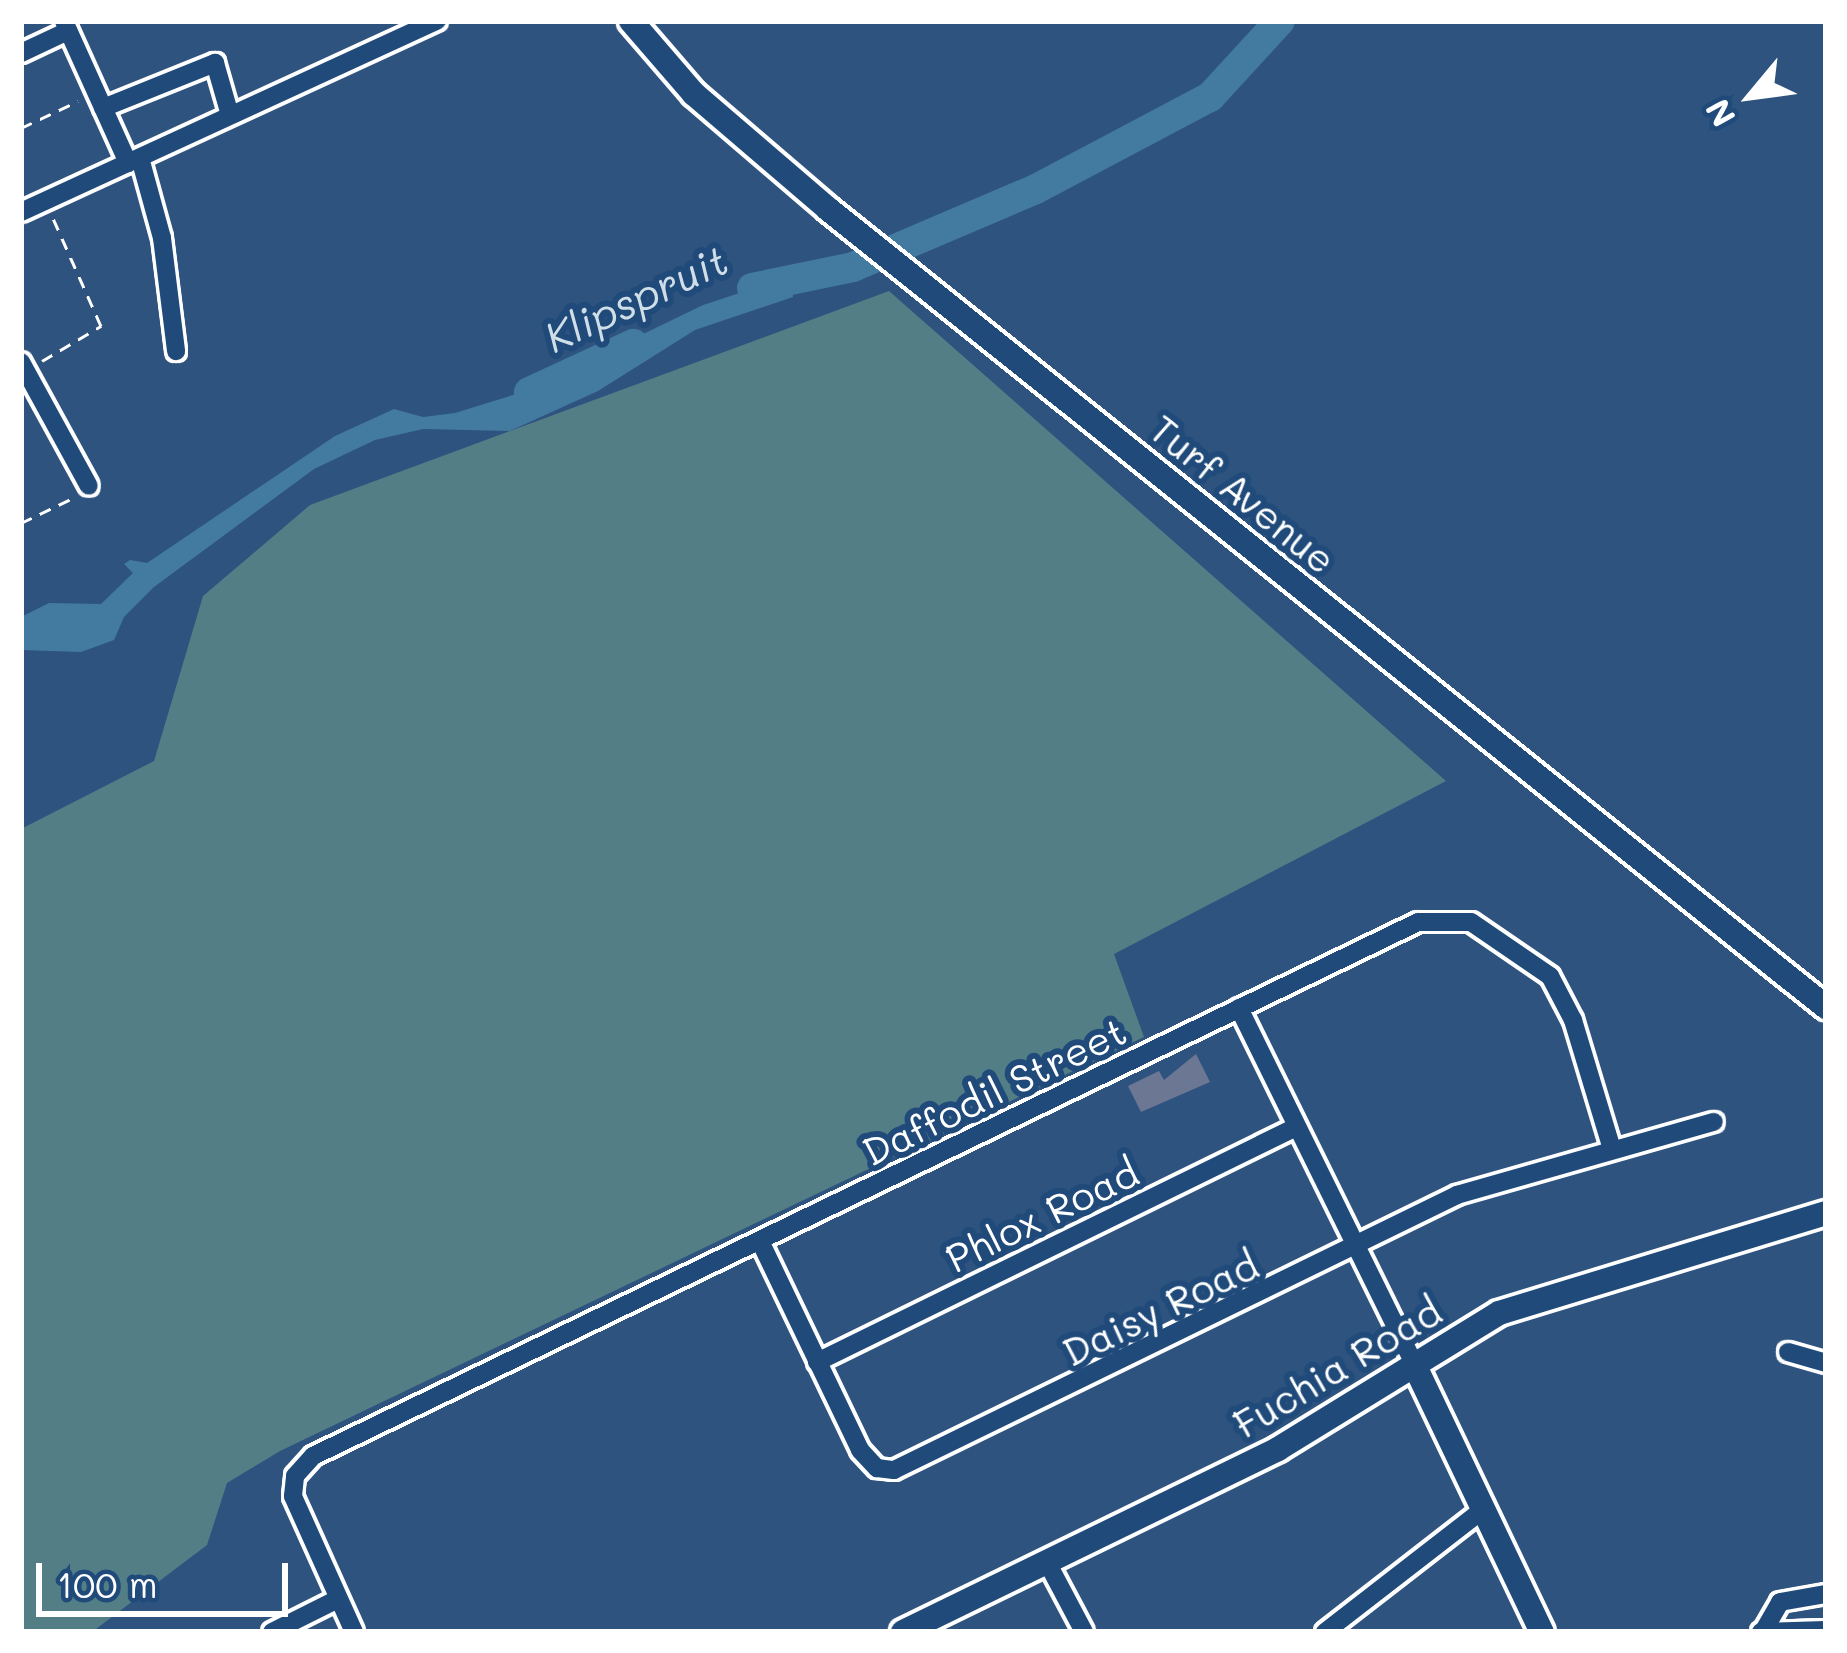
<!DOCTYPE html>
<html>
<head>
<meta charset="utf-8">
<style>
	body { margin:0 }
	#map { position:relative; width:1847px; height:1653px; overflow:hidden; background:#2e537f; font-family:Mali,sans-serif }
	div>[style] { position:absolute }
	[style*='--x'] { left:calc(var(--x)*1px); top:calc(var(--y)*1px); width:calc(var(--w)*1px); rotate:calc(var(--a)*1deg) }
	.green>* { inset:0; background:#537e86 }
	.water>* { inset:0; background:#437aa0 }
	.river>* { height:30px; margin:-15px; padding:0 15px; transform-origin:15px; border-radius:15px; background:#437aa0 }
	.building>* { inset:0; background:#6c7793 }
	.path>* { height:3px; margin-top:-1.5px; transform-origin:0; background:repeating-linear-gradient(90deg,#fff 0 12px,transparent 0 21px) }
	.roads { filter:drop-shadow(3px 0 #fff) drop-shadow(-3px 0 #fff) drop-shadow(0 3px #fff) drop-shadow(0 -3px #fff) }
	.street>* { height:18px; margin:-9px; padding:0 9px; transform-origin:9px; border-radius:9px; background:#1f4a7a }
	.secondary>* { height:24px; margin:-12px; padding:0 12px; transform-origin:12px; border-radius:12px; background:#1f4a7a }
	span { translate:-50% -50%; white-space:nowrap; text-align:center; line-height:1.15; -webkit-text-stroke:12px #1f4a7a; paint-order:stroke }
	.street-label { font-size:39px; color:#fff }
	.water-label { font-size:42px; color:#d0dee7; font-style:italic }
	.frame { position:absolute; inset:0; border:24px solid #fff; pointer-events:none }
	.north { position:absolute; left:1691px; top:36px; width:120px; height:120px; -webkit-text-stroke:9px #1f4a7a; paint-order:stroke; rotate:241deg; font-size:33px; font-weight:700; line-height:48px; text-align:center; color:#fff }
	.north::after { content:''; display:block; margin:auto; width:42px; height:54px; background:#fff; clip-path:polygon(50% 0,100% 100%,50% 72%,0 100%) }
	.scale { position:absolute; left:36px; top:1563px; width:252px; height:54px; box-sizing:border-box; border:6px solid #fff; border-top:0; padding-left:15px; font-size:36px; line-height:42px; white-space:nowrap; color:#fff; -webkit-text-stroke:9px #1f4a7a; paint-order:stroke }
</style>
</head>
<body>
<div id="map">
	<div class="green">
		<i style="clip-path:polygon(889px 291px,1446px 781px,1114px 954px,1144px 1037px,280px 1451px,227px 1483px,207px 1545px,92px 1632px,21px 1632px,21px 829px,154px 761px,203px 596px,310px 505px)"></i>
	</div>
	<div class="water">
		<i style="clip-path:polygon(792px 276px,793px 297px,695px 330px,598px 391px,510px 431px,423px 429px,375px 440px,314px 469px,154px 587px,124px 617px,114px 640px,81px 652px,21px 650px,21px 617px,49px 603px,101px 604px,133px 573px,124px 564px,130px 560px,147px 563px,335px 436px,394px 409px,423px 417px,455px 413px,590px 371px,606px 352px,703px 305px)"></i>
	</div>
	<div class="river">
		<i style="--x:752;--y:288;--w:103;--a:-11.7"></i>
		<i style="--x:853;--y:267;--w:199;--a:-23.1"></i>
		<i style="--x:1036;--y:189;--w:197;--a:-27.9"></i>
		<i style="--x:1210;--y:97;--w:103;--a:-47.4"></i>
		<i style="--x:529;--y:392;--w:115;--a:-24.8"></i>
	</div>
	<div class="building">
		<i style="clip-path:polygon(1196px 1054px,1210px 1082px,1141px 1112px,1128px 1086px,1159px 1071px,1164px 1080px)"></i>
	</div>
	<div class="path">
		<i style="--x:21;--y:128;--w:63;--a:-25.3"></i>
		<i style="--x:42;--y:361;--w:69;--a:-30.7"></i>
		<i style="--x:101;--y:326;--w:118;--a:-114"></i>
		<i style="--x:21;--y:523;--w:58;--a:-25.7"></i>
	</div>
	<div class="roads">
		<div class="street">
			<i style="--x:64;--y:21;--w:156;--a:65.7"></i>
			<i style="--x:21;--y:53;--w:52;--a:-25.1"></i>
			<i style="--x:103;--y:108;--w:121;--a:-21.9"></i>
			<i style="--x:215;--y:63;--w:54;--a:73.9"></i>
			<i style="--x:140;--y:158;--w:83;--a:74.6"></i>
			<i style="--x:162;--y:238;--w:114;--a:82.9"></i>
			<i style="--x:21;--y:212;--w:458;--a:-24.7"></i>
			<i style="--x:21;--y:362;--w:141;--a:61.3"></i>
			<i style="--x:1239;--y:1008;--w:397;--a:63.8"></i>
			<i style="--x:760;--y:1241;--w:232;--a:64.4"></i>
			<i style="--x:860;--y:1450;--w:25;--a:47"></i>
			<i style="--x:877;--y:1468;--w:17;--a:7"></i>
			<i style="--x:894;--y:1470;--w:627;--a:-26.03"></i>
			<i style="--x:1457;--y:1195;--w:267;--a:-15.9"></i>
			<i style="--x:1788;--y:1352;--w:40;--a:16"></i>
			<i style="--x:817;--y:1362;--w:534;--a:-26.13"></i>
			<i style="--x:1047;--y:1562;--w:79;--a:62.1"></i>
			<i style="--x:272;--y:1632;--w:74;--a:-26.6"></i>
			<i style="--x:354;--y:1632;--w:149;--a:-114.2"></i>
			<i style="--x:293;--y:1496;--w:20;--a:-84"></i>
			<i style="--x:295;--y:1476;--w:27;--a:-48"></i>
			<i style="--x:313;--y:1456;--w:1227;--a:-25.79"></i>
			<i style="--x:1418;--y:922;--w:53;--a:0"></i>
			<i style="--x:1471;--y:922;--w:96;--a:34.4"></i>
			<i style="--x:1550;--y:976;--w:50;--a:62.4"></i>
			<i style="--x:1573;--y:1020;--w:135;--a:73.2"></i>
			<i style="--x:1325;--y:1632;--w:199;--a:-37.8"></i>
			<i style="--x:1761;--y:1632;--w:65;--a:-1.8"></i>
			<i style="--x:1763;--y:1632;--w:34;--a:-60"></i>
			<i style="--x:1780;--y:1602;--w:47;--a:-9.9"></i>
		</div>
		<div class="secondary">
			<i style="--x:631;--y:21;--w:96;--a:49.2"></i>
			<i style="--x:694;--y:94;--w:177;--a:40.6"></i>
			<i style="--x:828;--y:209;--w:1278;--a:38.65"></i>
			<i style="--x:1414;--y:1364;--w:297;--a:64.5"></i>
			<i style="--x:903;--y:1632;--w:417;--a:-26"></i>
			<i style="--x:1278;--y:1449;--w:259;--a:-31.6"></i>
			<i style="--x:1499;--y:1313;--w:342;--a:-17"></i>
		</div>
	</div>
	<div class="street-label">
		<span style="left:1243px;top:494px;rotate:39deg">Turf Avenue</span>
		<span style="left:994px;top:1091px;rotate:-26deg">Daffodil Street</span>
		<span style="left:1042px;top:1215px;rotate:-26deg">Phlox Road</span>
		<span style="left:1160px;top:1308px;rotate:-26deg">Daisy Road</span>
		<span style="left:1337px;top:1367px;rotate:-31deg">Fuchia Road</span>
	</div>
	<div class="water-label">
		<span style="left:636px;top:298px;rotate:-25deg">Klipspruit</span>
	</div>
	<div class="frame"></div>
	<div class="north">N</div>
	<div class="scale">100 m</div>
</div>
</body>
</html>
